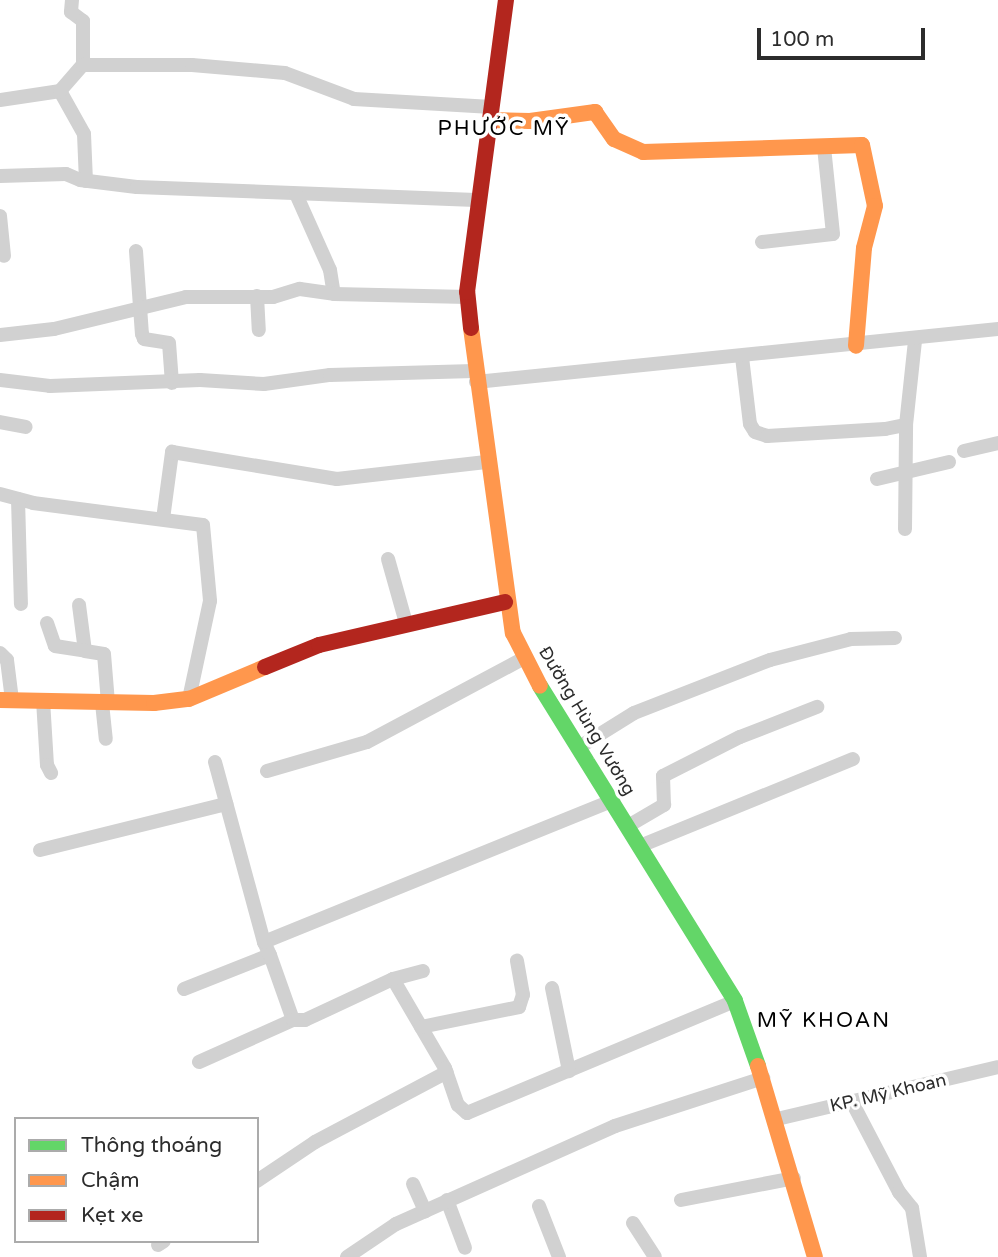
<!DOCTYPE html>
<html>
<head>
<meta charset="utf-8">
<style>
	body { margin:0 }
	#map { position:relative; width:998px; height:1257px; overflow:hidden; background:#fff; font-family:"Varela Round",sans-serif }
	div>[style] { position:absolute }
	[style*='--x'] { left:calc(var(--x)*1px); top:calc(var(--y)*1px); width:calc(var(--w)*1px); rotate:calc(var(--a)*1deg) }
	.street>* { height:14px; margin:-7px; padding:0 7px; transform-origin:7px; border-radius:7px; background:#d1d1d1 }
	.fast>* { height:16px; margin:-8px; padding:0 8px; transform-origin:8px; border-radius:8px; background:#63d668 }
	.slow>* { height:16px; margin:-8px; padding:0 8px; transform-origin:8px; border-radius:8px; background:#ff974d }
	.jam>* { height:16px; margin:-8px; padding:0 8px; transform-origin:8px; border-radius:8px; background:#b3261e }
	span { translate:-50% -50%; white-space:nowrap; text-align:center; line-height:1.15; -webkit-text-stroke:7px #fff; paint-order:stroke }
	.street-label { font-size:18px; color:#2c2c2c }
	.quarter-label { font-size:21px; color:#000; letter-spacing:2px }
	.legend { position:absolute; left:14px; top:1117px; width:245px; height:126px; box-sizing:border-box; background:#fff; border:2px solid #ababab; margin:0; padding:9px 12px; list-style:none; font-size:21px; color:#2c2c2c }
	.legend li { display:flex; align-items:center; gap:14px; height:35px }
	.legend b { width:35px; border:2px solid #ababab }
	.scale { position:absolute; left:757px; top:28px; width:168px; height:32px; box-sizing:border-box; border:4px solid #2c2c2c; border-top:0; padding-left:9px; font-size:21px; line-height:24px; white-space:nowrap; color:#2c2c2c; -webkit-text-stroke:5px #fff; paint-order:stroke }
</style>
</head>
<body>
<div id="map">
	<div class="street">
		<i style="--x:72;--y:0;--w:12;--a:95"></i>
		<i style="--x:71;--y:12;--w:15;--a:37"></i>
		<i style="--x:83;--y:21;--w:44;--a:90"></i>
		<i style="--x:60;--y:91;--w:49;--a:60.8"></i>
		<i style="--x:84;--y:134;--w:47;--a:87.6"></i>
		<i style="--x:0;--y:100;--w:61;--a:-8.5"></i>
		<i style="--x:60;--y:91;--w:35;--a:-49"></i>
		<i style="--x:83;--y:65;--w:109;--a:0"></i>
		<i style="--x:192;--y:65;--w:93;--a:4.9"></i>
		<i style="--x:285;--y:73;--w:74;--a:20.6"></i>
		<i style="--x:354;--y:99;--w:138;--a:3.3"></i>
		<i style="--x:0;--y:176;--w:66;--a:-1.7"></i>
		<i style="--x:66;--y:174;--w:15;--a:23"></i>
		<i style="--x:80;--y:180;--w:57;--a:7"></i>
		<i style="--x:137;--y:187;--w:339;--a:2.2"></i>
		<i style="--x:296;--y:194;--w:83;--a:65.9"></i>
		<i style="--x:330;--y:270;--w:24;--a:81"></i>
		<i style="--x:0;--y:216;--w:40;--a:84.3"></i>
		<i style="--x:762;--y:242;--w:71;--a:-6.4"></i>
		<i style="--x:833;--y:234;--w:87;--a:-95.9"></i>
		<i style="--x:136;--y:251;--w:83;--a:85.9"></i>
		<i style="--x:142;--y:334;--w:5;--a:68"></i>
		<i style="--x:144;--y:339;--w:25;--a:9"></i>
		<i style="--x:169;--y:343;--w:40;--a:85.7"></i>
		<i style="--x:257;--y:296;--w:34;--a:87"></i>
		<i style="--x:0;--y:335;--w:54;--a:-6.3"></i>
		<i style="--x:54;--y:329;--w:136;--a:-13.6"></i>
		<i style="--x:186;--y:297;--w:87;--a:0"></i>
		<i style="--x:273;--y:297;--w:28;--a:-17"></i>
		<i style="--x:300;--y:289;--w:34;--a:8"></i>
		<i style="--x:334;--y:294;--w:134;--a:1.3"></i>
		<i style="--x:742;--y:357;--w:67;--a:83.2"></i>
		<i style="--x:750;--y:424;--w:9;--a:58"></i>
		<i style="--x:755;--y:432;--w:13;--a:18"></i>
		<i style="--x:767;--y:436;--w:118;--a:-3.4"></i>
		<i style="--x:885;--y:429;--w:21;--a:-11"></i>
		<i style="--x:906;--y:425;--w:84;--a:-83.9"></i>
		<i style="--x:0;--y:380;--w:50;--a:6.8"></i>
		<i style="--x:50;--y:386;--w:150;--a:-2.3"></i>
		<i style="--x:200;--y:380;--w:64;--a:3.6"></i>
		<i style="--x:264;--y:384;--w:67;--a:-7.8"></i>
		<i style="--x:330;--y:375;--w:144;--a:-1.6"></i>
		<i style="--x:476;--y:382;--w:525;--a:-5.8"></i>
		<i style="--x:0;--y:422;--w:26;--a:11"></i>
		<i style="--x:964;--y:451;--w:35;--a:-13"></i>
		<i style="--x:877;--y:479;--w:74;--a:-13.3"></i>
		<i style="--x:0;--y:494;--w:34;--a:15"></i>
		<i style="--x:33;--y:503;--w:171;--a:7.4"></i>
		<i style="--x:203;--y:525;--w:76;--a:84.7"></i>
		<i style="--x:210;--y:601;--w:100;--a:102.1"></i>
		<i style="--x:18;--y:499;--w:105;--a:88.4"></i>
		<i style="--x:163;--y:519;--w:68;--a:-82.3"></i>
		<i style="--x:172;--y:452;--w:167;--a:9.3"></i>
		<i style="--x:337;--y:479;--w:150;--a:-6.5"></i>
		<i style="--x:905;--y:529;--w:104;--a:-89.4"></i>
		<i style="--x:388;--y:559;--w:66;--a:74.3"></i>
		<i style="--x:79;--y:605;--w:46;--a:82.6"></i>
		<i style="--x:85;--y:651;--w:19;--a:9"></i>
		<i style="--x:104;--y:654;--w:49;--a:85.3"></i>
		<i style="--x:47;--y:623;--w:24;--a:71"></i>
		<i style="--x:55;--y:646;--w:30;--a:9"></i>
		<i style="--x:0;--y:653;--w:10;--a:45"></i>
		<i style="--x:7;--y:660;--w:40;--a:82.9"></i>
		<i style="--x:43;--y:700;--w:65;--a:86.5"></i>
		<i style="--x:47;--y:765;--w:9;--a:63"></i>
		<i style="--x:102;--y:703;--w:36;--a:84"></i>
		<i style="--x:581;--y:746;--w:62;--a:-31.9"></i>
		<i style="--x:634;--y:713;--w:146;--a:-21.3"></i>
		<i style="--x:770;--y:660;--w:84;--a:-14.5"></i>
		<i style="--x:851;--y:639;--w:44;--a:-1.3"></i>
		<i style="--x:215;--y:762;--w:187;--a:74.8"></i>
		<i style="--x:267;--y:771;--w:104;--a:-16.2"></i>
		<i style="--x:367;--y:742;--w:178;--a:-28.1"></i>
		<i style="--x:628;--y:826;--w:42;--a:-30.3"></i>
		<i style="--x:664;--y:805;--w:29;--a:-92"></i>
		<i style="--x:663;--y:776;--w:86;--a:-26.9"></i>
		<i style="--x:740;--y:737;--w:83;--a:-21.3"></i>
		<i style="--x:640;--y:846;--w:230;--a:-22.2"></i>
		<i style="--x:40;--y:850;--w:192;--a:-13.9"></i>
		<i style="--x:270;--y:955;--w:69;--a:70.5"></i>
		<i style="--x:393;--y:979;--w:103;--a:59.7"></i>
		<i style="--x:445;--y:1068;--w:39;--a:71"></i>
		<i style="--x:458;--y:1105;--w:12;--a:42"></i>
		<i style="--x:467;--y:1113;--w:290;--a:-22.7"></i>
		<i style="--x:552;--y:988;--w:85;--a:78.4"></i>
		<i style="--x:184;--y:989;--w:92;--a:-21.6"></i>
		<i style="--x:270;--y:955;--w:14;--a:-115"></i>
		<i style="--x:264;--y:942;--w:377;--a:-22.1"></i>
		<i style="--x:421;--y:1027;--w:100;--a:-11.5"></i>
		<i style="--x:519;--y:1007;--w:13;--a:-72"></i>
		<i style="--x:523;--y:995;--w:35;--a:-100"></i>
		<i style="--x:199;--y:1062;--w:103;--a:-24.1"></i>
		<i style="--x:293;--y:1020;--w:12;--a:0"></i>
		<i style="--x:305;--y:1020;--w:97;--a:-25"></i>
		<i style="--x:393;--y:979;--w:31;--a:-15"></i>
		<i style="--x:852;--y:1102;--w:102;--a:62.4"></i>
		<i style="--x:899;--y:1192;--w:21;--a:51"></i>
		<i style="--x:912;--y:1208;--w:50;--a:80.7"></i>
		<i style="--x:777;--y:1119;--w:227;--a:-13.2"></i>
		<i style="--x:257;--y:1181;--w:70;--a:-33.9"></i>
		<i style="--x:315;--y:1142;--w:149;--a:-27.9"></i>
		<i style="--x:413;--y:1184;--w:30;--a:66"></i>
		<i style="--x:447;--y:1200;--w:51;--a:69.4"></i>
		<i style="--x:681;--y:1200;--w:115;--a:-11"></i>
		<i style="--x:539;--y:1206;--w:55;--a:68.6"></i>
		<i style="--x:633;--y:1223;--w:40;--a:57.1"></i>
		<i style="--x:158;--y:1245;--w:7;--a:-34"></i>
		<i style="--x:347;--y:1257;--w:59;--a:-34"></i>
		<i style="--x:396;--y:1224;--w:240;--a:-24.1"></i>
		<i style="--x:615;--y:1126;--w:156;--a:-18"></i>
	</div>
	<div class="fast">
		<i style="--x:540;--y:686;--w:370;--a:58.2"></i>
		<i style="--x:735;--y:1001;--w:69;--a:70.5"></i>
	</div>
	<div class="slow">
		<i style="--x:490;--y:120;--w:40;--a:1.4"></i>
		<i style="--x:530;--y:121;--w:66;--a:-7.9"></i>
		<i style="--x:595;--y:112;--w:33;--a:55"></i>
		<i style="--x:614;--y:139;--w:32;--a:24"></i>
		<i style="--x:643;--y:152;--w:219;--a:-1.8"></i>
		<i style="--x:862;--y:145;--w:62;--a:78"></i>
		<i style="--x:875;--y:206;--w:43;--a:104.7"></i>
		<i style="--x:864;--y:248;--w:98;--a:94.7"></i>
		<i style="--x:471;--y:328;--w:308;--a:82.2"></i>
		<i style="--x:513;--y:633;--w:59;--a:63"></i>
		<i style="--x:0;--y:700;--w:154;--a:1.1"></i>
		<i style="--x:154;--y:703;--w:35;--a:-7"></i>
		<i style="--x:189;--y:699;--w:82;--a:-22.8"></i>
		<i style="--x:758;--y:1066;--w:199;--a:73.4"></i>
	</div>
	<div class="jam">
		<i style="--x:471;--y:328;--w:36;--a:-96"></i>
		<i style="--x:467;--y:292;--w:295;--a:-82.4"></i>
		<i style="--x:265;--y:667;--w:58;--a:-22.2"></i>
		<i style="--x:319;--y:645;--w:191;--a:-13"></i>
	</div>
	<div class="street-label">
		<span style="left:587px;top:721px;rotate:59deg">Đường Hùng Vương</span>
		<span style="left:888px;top:1093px;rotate:-13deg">KP. Mỹ Khoan</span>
	</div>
	<div class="quarter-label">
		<span style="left:504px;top:129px">PHƯỚC MỸ</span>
		<span style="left:824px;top:1021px">MỸ KHOAN</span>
	</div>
	<ul class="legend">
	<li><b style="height:9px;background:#63d668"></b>Thông thoáng</li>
	<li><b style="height:9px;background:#ff974d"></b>Chậm</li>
	<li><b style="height:9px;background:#b3261e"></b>Kẹt xe</li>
	</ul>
	<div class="scale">100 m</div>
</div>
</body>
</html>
